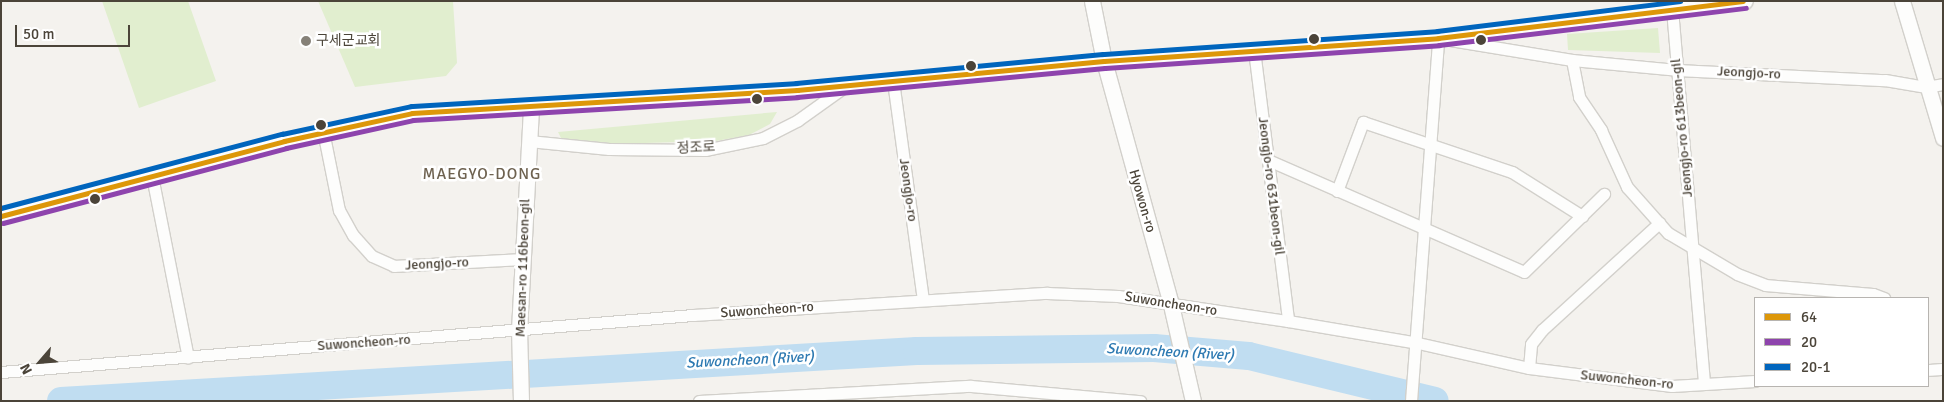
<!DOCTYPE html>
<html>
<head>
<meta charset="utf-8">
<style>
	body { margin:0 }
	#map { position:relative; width:1944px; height:402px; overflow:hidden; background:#f4f2ee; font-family:Signika,"Noto Sans KR",sans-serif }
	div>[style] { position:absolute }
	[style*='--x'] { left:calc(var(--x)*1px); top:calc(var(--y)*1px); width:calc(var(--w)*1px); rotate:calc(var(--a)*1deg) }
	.green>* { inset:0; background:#e1eecf }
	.river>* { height:28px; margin:-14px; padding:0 14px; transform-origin:14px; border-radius:14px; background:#c0ddf1 }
	.roads { filter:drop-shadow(1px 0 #d2d0cb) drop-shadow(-1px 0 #d2d0cb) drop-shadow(0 1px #d2d0cb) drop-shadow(0 -1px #d2d0cb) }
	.minor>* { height:11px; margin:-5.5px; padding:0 5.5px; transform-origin:5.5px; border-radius:5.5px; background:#fdfdfc }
	.tertiary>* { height:15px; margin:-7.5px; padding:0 7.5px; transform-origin:7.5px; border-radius:7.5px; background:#fdfdfc }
	.bus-1>* { height:5px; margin:-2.5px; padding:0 2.5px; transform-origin:2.5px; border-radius:2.5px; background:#dd9709 }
	.bus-2>* { height:5px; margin:-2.5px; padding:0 2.5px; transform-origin:2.5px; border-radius:2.5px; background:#8e44ad }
	.bus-3>* { height:5px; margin:-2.5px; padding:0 2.5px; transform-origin:2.5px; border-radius:2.5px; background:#0065bd }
	.dots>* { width:14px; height:14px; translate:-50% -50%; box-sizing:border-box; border:2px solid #fff; border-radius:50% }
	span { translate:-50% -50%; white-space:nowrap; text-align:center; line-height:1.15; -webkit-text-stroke:5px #fff; paint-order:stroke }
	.poi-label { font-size:14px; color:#4b4439 }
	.left { translate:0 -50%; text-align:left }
	.street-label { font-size:14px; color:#4b4439 }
	.water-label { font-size:15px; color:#2e7ab2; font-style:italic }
	.quarter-label { font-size:16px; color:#6e6250; letter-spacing:1px }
	.frame { position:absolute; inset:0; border:2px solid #4b4439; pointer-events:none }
	.legend { position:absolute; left:1754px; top:297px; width:175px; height:90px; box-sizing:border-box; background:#fff; border:1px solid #b7b4b0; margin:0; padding:6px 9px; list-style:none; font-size:15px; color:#4b4439 }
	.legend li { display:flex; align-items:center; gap:10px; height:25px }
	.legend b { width:25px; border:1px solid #b7b4b0 }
	.north { position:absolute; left:15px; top:337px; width:50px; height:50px; -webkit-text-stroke:4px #fff; paint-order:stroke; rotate:243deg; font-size:14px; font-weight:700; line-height:20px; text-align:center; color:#4b4439 }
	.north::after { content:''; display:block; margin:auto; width:18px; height:22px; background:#4b4439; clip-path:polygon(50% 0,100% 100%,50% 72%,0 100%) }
	.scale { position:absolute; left:15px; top:25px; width:115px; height:22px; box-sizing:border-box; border:2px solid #4b4439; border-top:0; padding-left:6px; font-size:15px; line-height:18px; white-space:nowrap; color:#4b4439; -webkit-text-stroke:4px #fff; paint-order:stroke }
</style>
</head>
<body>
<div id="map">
	<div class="green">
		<i style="clip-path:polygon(102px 1px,188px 1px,216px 81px,139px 108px)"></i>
		<i style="clip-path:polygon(318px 1px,453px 1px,457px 63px,446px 76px,355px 87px)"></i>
		<i style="clip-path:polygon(1658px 28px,1660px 53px,1568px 50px,1567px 34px)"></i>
		<i style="clip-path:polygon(777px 112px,770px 124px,749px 135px,716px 141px,609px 144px,562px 140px,558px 132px)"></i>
	</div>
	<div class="river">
		<i style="--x:61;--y:401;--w:857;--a:-3.34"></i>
		<i style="--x:917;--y:351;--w:237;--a:-0.7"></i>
		<i style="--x:1154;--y:348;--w:95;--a:4.8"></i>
		<i style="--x:1249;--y:356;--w:191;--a:13.6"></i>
	</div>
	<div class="roads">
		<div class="minor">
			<i style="--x:1672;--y:9;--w:376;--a:85.1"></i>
			<i style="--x:1254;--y:50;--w:273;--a:82.8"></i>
			<i style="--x:1572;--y:60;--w:38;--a:79"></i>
			<i style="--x:1579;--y:97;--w:40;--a:56"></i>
			<i style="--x:1601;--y:130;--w:63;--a:65.5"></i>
			<i style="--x:1627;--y:187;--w:62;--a:48.3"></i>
			<i style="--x:1668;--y:233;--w:80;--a:30.7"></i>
			<i style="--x:1737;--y:274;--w:30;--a:21"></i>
			<i style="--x:1765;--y:285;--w:108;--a:4.8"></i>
			<i style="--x:1873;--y:294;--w:12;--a:20"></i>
			<i style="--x:893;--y:81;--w:220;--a:82.2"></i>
			<i style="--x:323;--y:131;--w:81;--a:78.6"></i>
			<i style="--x:339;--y:210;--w:29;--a:61"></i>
			<i style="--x:353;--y:235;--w:28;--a:48"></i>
			<i style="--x:372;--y:256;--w:24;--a:24"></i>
			<i style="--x:394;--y:266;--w:128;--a:-3.1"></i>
			<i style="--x:529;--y:141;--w:80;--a:5.7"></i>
			<i style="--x:609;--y:149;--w:96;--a:0.6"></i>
			<i style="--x:705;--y:150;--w:59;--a:-11.7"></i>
			<i style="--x:763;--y:138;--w:39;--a:-27"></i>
			<i style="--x:798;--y:120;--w:60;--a:-35.5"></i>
			<i style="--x:1268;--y:160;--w:279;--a:23.6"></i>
			<i style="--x:1524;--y:272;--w:112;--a:-44.3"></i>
			<i style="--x:152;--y:176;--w:185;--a:78.8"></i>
			<i style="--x:1337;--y:191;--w:74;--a:-69.4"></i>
			<i style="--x:1363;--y:122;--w:157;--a:18.6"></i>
			<i style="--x:1512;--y:172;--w:83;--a:32.2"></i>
			<i style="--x:1529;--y:368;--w:24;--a:-85"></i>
			<i style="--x:1531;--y:344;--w:18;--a:-52"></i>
			<i style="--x:1542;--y:330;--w:159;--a:-42.4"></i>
			<i style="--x:1928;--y:370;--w:15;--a:-4"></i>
			<i style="--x:1;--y:372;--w:694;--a:-4.71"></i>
			<i style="--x:693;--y:315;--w:355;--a:-3.6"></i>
			<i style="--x:1047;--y:293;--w:71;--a:2.4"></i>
			<i style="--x:1118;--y:296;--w:172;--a:8.4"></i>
			<i style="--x:1288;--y:321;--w:132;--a:9.6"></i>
			<i style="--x:1418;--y:343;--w:114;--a:12.7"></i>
			<i style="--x:1529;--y:368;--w:144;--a:7.2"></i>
			<i style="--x:1672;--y:386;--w:83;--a:-3.4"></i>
			<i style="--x:699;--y:401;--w:272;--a:-3.2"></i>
			<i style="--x:971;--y:386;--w:170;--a:5.1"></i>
			<i style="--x:1411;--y:401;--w:364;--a:-85.7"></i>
			<i style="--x:1438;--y:38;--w:136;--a:9.3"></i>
			<i style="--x:1572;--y:60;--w:105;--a:5.4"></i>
			<i style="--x:1677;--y:70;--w:208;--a:2.8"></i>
			<i style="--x:1885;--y:80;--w:42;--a:9.7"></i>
			<i style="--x:1926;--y:87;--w:17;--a:-10"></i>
		</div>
		<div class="tertiary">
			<i style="--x:1092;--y:1;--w:61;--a:78.7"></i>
			<i style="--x:1104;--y:61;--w:253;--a:74.6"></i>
			<i style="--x:1171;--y:305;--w:98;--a:77.1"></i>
			<i style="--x:1902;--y:1;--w:143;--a:73.3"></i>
			<i style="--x:1;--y:216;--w:293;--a:-14.8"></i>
			<i style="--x:284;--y:141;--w:131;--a:-12.3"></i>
			<i style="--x:412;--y:113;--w:386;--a:-3.4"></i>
			<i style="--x:797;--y:90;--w:308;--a:-5.4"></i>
			<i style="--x:1104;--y:61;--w:335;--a:-3.9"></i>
			<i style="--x:1438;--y:38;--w:309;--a:-6.9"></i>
			<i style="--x:521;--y:401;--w:71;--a:-91.6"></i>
			<i style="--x:519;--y:330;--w:224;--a:-86.9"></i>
		</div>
	</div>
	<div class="bus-1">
		<i style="--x:1;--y:216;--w:293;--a:-14.8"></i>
		<i style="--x:284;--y:141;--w:131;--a:-12.3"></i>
		<i style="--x:412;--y:113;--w:386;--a:-3.4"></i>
		<i style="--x:797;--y:90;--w:308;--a:-5.4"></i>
		<i style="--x:1104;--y:61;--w:335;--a:-3.9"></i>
		<i style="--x:1438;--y:38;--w:307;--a:-6.9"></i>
	</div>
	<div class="bus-2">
		<i style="--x:3;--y:223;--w:293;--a:-14.8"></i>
		<i style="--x:286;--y:148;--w:130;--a:-12.4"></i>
		<i style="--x:413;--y:120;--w:385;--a:-3.4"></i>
		<i style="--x:797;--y:97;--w:309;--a:-5.4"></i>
		<i style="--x:1105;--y:68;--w:335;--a:-3.9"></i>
		<i style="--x:1439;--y:45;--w:309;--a:-6.9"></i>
	</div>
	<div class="bus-3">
		<i style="--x:1;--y:208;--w:291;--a:-14.8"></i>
		<i style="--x:282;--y:134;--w:132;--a:-12.2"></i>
		<i style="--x:411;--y:106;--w:386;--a:-3.4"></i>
		<i style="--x:796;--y:83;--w:308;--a:-5.4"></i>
		<i style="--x:1103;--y:54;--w:335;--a:-3.9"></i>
		<i style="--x:1437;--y:31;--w:245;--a:-7"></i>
	</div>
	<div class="dots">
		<i style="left:1314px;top:39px;background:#4b4439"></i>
		<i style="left:1481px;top:40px;background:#4b4439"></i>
		<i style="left:306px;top:41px;background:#868178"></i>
		<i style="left:971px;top:66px;background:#4b4439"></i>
		<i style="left:757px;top:99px;background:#4b4439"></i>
		<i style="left:321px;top:125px;background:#4b4439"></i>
		<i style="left:95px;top:199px;background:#4b4439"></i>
	</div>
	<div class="poi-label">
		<span class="left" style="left:316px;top:41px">구세군교회</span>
	</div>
	<div class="street-label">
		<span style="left:1749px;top:73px;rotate:3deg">Jeongjo-ro</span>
		<span style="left:1682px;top:128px;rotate:-95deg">Jeongjo-ro 613beon-gil</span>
		<span style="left:696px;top:148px;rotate:-3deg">정조로</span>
		<span style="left:1271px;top:186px;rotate:83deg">Jeongjo-ro 631beon-gil</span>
		<span style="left:908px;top:190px;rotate:82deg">Jeongjo-ro</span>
		<span style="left:1142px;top:201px;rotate:74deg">Hyowon-ro</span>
		<span style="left:437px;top:264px;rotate:-3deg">Jeongjo-ro</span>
		<span style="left:523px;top:268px;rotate:-88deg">Maesan-ro 116beon-gil</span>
		<span style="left:1171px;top:304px;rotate:9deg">Suwoncheon-ro</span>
		<span style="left:767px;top:310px;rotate:-4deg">Suwoncheon-ro</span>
		<span style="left:364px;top:343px;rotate:-4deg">Suwoncheon-ro</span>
		<span style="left:1627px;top:380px;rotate:6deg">Suwoncheon-ro</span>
	</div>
	<div class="water-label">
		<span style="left:1170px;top:352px;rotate:3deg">Suwoncheon (River)</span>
		<span style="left:750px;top:360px;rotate:-3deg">Suwoncheon (River)</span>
	</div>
	<div class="quarter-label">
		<span style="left:482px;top:174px">MAEGYO-DONG</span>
	</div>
	<div class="frame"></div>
	<ul class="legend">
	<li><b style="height:6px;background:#dd9709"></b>64</li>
	<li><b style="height:6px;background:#8e44ad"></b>20</li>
	<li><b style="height:6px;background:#0065bd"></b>20-1</li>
	</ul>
	<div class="north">N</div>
	<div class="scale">50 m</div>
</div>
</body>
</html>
